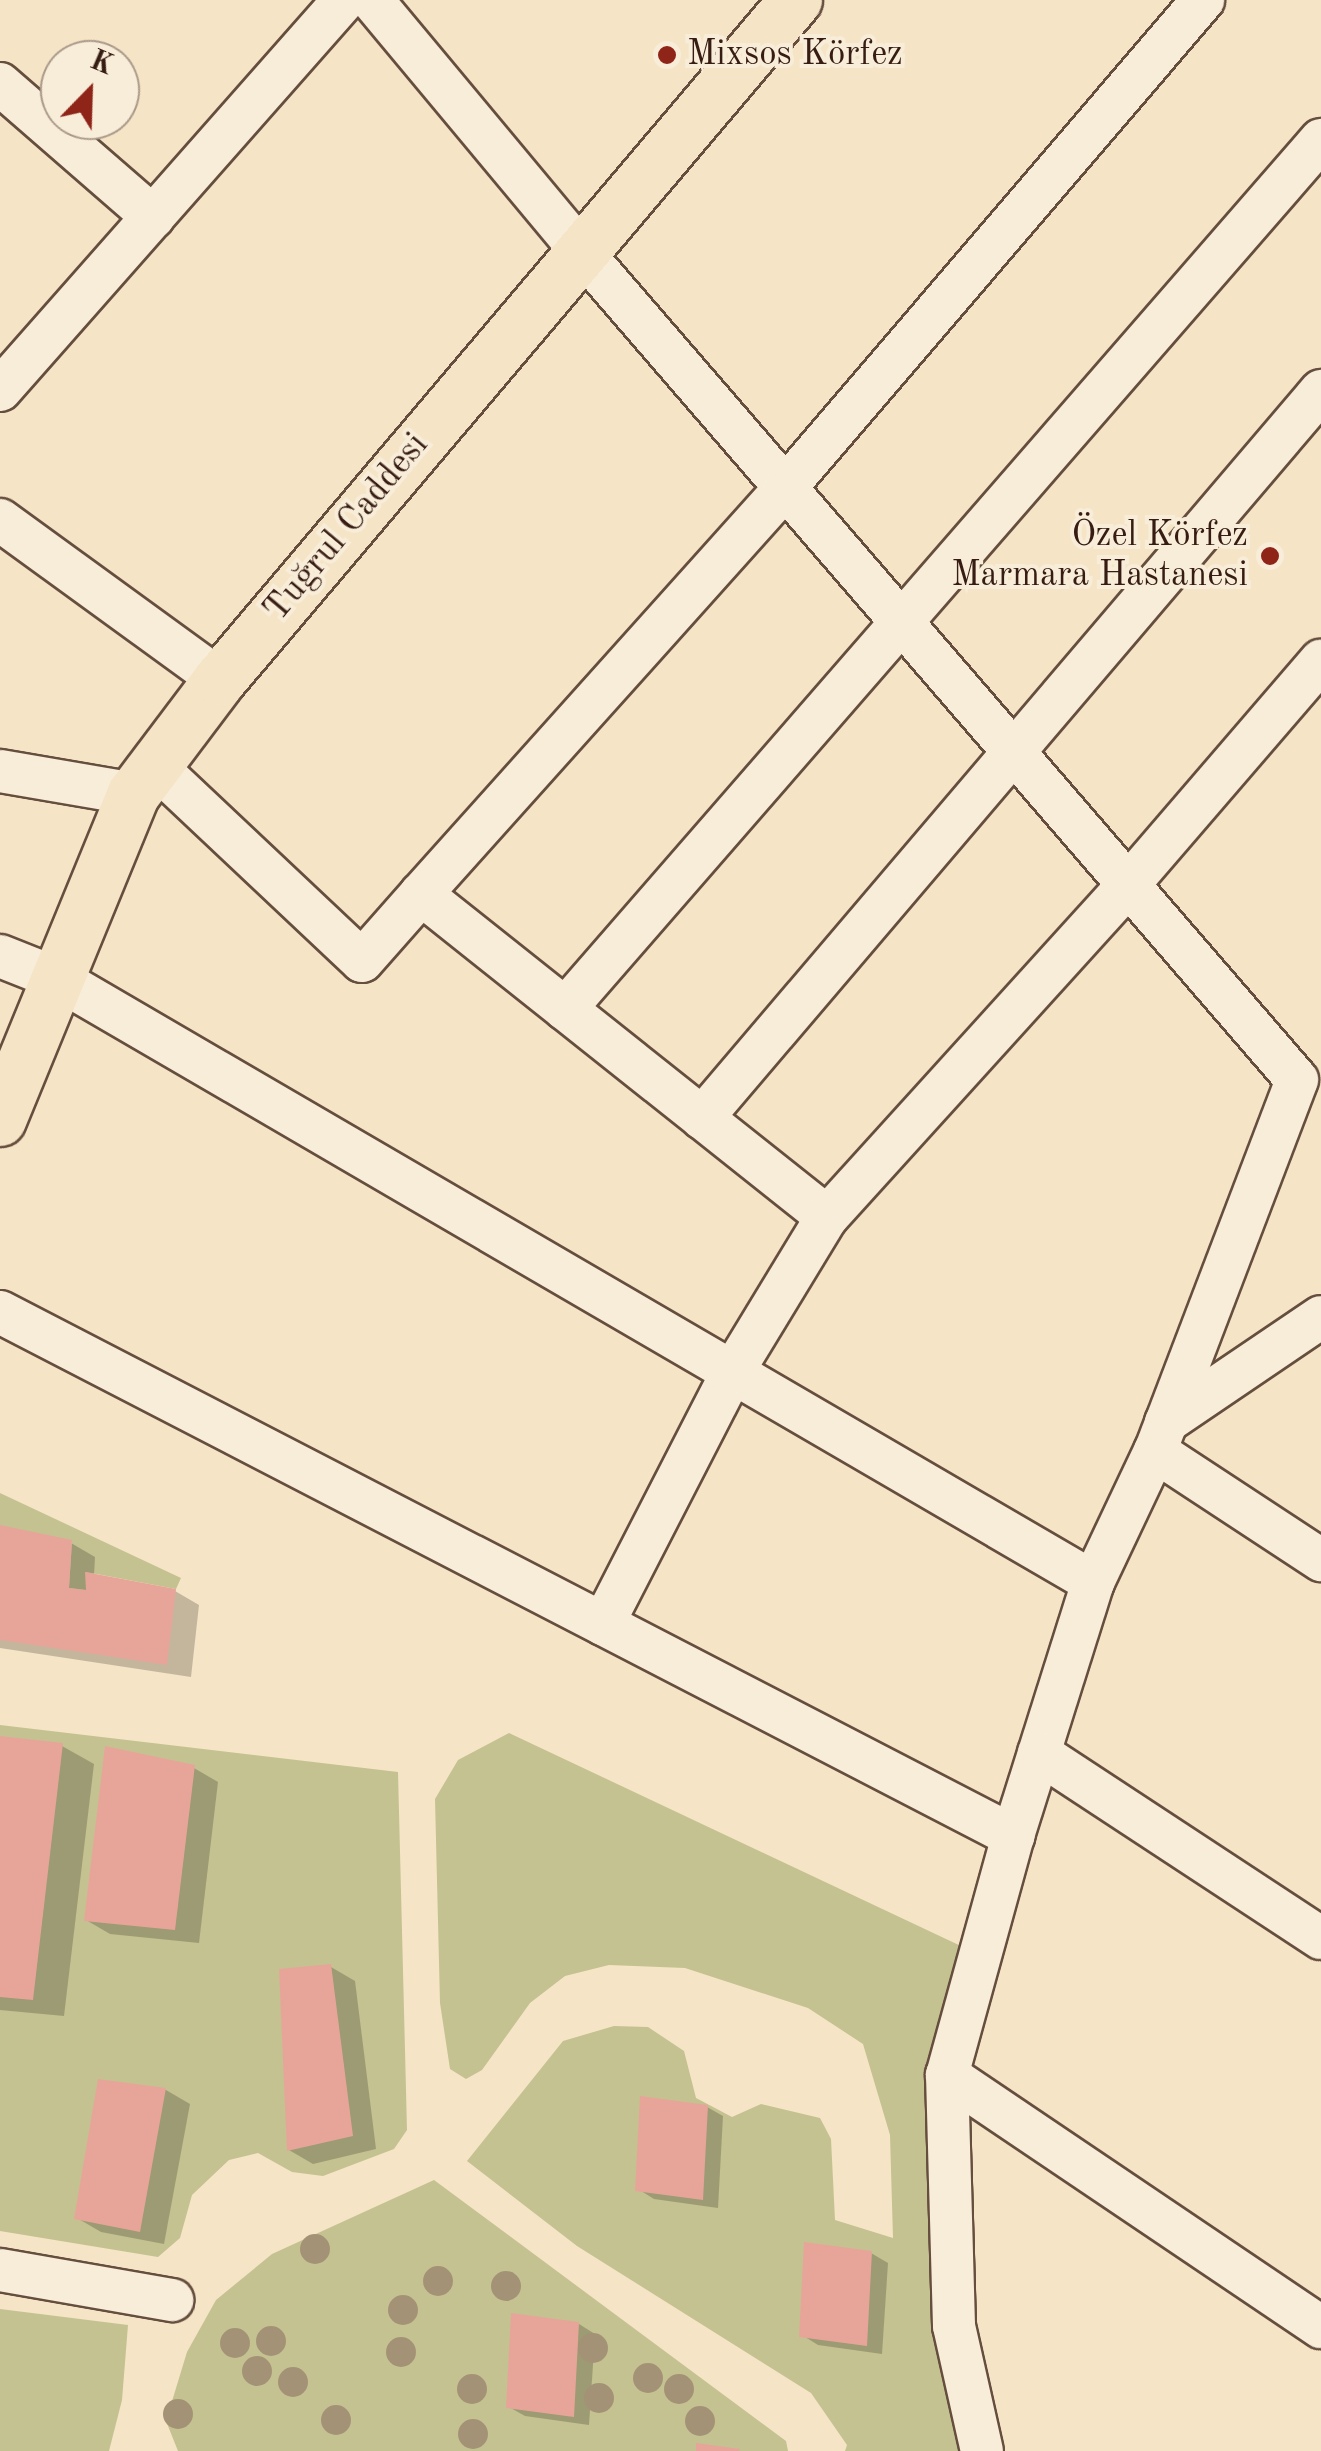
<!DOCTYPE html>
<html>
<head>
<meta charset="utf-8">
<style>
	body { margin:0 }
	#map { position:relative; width:1321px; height:2451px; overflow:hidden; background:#f5e4c5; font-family:"Old Standard TT",serif }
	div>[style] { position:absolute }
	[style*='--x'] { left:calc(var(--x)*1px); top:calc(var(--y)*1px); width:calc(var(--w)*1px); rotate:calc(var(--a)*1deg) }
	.green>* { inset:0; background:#c4c290 }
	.shadow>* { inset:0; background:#0003 }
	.building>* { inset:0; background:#e7a599 }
	.roads { filter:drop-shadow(2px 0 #664e3f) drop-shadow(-2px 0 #664e3f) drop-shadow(0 2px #664e3f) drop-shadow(0 -2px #664e3f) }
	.minor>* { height:42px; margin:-21px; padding:0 21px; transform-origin:21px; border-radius:21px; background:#f8edd9 }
	.major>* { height:52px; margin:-26px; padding:0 26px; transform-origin:26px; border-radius:26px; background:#f5e4c5 }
	.trees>* { width:30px; height:30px; margin:-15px; border-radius:50%; background:#a49277 }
	.dots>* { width:28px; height:28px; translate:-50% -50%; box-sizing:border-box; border:5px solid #f8edd9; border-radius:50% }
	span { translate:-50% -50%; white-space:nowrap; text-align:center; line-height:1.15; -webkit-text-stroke:8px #f8edd9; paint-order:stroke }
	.poi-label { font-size:35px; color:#361c12 }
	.left { translate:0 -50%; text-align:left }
	.right { translate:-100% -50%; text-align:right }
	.street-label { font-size:35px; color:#361c12 }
	.north { position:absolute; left:40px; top:40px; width:100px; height:100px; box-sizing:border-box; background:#f8edd9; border:2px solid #aa9989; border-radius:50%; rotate:23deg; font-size:28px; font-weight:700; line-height:40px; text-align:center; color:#361c12 }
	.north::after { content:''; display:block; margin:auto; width:35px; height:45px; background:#8f2418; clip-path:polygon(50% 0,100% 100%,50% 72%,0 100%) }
</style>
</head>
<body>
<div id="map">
	<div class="green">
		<i style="clip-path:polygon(0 1493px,181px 1578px,176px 1589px,86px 1572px,86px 1590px,69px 1588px,72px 1542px,0 1612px)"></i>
		<i style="clip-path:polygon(0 1725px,398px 1772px,407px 2130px,394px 2149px,323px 2176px,292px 2172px,258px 2153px,229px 2160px,192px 2195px,180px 2238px,158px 2257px,0 2231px)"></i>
		<i style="clip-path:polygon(509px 1733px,980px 1955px,947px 2075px,982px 2451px,845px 2451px,847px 2445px,811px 2393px,577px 2246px,467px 2161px,563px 2041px,614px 2026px,648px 2027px,684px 2051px,696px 2098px,732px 2117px,761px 2104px,820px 2118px,831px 2139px,835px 2220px,893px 2238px,890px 2135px,863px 2044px,808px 2008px,685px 1968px,609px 1965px,565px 1976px,530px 2003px,482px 2070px,466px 2079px,450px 2069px,440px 2003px,435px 1799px,458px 1760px)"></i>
		<i style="clip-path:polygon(434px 2180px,786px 2441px,788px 2451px,178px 2451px,166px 2421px,187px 2352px,216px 2300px,272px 2254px)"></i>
		<i style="clip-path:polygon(0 2309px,128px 2325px,122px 2400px,109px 2451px,0 2451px)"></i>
	</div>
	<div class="shadow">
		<i style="clip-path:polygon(0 1528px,71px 1543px,95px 1557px,94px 1576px,175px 1591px,199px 1605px,191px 1677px,0 1648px)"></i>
		<i style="clip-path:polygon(0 1739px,62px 1746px,94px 1764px,64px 2016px,0 2010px)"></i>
		<i style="clip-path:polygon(194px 1768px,218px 1782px,199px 1943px,110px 1934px,86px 1920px)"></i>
		<i style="clip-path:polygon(331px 1967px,355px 1981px,376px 2149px,313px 2164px,289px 2150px)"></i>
		<i style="clip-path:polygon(100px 2082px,166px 2090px,190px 2104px,164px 2244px,101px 2232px,77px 2218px)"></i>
		<i style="clip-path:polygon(707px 2107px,723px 2116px,718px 2208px,654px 2199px,638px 2189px)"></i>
		<i style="clip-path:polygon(871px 2253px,888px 2263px,882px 2354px,818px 2345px,802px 2335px)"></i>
		<i style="clip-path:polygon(579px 2324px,595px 2334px,589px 2425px,525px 2416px,509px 2407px)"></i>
	</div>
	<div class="building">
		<i style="clip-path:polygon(0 1525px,72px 1540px,69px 1588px,86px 1590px,85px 1572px,176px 1589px,167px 1665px,0 1640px)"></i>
		<i style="clip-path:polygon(0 1736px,63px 1743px,33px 2000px,0 1997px)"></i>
		<i style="clip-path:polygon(105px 1746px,195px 1765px,175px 1930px,84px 1921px)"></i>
		<i style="clip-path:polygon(331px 1964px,353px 2136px,287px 2151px,279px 1969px)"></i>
		<i style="clip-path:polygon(98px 2079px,166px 2088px,140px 2232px,74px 2219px)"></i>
		<i style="clip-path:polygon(640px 2096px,708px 2105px,703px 2200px,635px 2191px)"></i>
		<i style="clip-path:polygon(804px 2242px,872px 2251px,867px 2346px,799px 2337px)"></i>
		<i style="clip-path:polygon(511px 2313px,579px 2322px,574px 2417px,506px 2408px)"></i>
		<i style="clip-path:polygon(696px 2443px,740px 2449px,739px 2451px,696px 2451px)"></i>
	</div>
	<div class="roads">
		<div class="minor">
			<i style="--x:372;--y:0;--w:327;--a:50.2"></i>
			<i style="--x:581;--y:251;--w:1095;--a:49.18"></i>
			<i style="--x:1297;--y:1080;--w:397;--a:110.9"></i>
			<i style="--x:1155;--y:1451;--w:145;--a:115.3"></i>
			<i style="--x:1093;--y:1582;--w:266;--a:107.5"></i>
			<i style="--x:1013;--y:1836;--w:248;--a:105.4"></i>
			<i style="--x:947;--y:2075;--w:251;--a:88.4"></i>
			<i style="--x:954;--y:2326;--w:128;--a:77.4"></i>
			<i style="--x:0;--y:84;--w:203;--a:41"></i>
			<i style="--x:0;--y:390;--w:520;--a:-48.59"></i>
			<i style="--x:0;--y:520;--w:272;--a:36"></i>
			<i style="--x:155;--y:766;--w:284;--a:43.3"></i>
			<i style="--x:362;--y:961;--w:89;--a:-48.6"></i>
			<i style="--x:0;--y:771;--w:136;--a:9.7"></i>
			<i style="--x:0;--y:956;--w:62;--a:21.6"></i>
			<i style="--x:58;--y:979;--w:1198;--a:30.23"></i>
			<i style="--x:565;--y:1009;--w:1152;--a:-48.98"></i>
			<i style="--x:702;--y:1118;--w:955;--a:-49.59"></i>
			<i style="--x:827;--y:1217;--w:519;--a:-141.5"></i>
			<i style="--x:421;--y:894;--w:545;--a:-48.12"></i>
			<i style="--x:785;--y:488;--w:643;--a:-49.42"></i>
			<i style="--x:0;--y:1312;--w:1141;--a:27.35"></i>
			<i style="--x:1166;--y:1422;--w:187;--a:-34.1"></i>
			<i style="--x:1155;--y:1451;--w:199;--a:33.3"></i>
			<i style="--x:603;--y:1624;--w:282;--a:-62.8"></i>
			<i style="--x:732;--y:1373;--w:183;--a:-58.7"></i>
			<i style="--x:827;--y:1217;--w:448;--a:-47.8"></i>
			<i style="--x:1128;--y:885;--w:296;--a:-49.3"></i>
			<i style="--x:1039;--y:1753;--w:337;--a:33.3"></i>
			<i style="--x:947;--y:2075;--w:451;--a:34"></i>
			<i style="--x:0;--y:2270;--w:175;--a:9.9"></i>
		</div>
		<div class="major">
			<i style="--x:0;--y:1120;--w:352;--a:-67.7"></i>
			<i style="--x:134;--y:794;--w:143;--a:-53"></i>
			<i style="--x:220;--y:680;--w:891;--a:-49.73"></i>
		</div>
	</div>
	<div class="trees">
		<i style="left:315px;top:2249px"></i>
		<i style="left:438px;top:2281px"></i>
		<i style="left:506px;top:2286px"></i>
		<i style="left:403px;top:2310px"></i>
		<i style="left:271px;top:2341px"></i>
		<i style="left:235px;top:2343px"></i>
		<i style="left:593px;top:2348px"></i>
		<i style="left:401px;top:2352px"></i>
		<i style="left:257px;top:2371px"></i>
		<i style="left:648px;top:2378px"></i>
		<i style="left:293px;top:2382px"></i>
		<i style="left:472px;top:2389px"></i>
		<i style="left:679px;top:2389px"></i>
		<i style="left:599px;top:2398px"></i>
		<i style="left:178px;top:2414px"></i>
		<i style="left:336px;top:2420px"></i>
		<i style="left:700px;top:2421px"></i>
		<i style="left:473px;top:2434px"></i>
	</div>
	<div class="dots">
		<i style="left:667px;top:55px;background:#8f2418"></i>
		<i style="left:1270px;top:556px;background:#8f2418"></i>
	</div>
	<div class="poi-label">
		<span class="left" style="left:687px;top:55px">Mixsos Körfez</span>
		<span class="right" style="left:1248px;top:556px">Özel Körfez<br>Marmara Hastanesi</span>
	</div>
	<div class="street-label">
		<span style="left:347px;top:528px;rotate:-50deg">Tuğrul Caddesi</span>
	</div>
	<div class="north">K</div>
</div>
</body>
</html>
